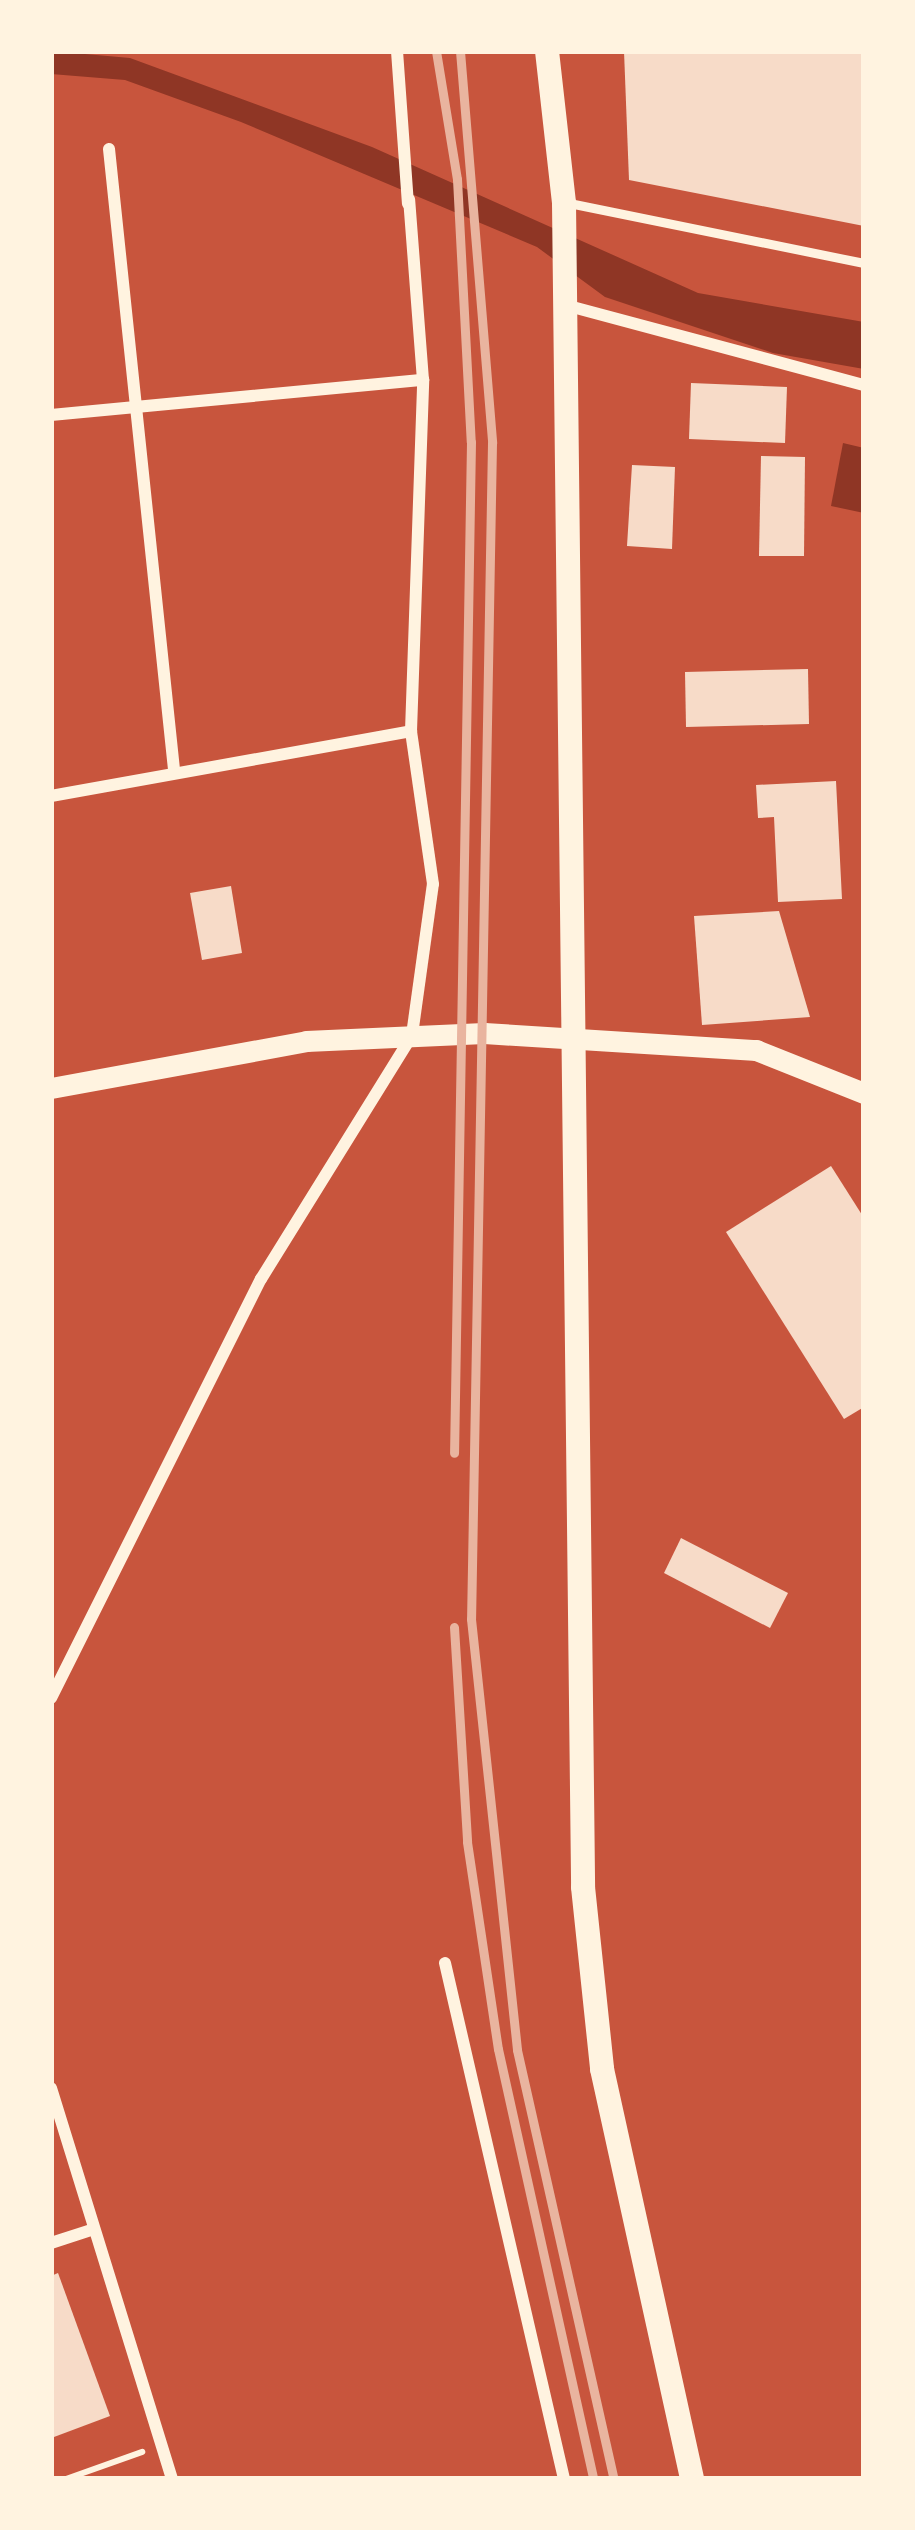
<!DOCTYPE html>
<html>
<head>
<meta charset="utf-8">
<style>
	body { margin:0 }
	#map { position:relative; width:915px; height:2530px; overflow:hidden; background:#c8553d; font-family:"Golos Text",sans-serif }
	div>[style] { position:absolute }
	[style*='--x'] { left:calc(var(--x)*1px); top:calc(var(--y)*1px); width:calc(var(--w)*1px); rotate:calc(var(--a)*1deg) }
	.water>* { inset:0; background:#8f3625 }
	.building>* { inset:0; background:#f7dbc8 }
	.path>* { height:6px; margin:-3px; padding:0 3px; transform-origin:3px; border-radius:3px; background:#fff3e0 }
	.service>* { height:9px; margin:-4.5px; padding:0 4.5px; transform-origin:4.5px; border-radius:4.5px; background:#fff3e0 }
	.minor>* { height:12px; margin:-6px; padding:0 6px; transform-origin:6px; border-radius:6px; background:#fff3e0 }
	.tertiary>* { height:21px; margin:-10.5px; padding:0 10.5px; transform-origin:10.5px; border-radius:10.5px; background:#fff3e0 }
	.secondary>* { height:24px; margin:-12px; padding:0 12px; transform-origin:12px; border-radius:12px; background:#fff3e0 }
	.rail>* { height:9px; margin:-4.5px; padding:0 4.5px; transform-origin:4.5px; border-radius:4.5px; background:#e9b49f }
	span { translate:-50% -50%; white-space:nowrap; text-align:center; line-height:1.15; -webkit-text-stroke:9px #fff3e0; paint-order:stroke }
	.frame { position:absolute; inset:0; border:54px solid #fff3e0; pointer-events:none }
</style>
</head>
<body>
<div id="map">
	<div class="water">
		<i style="clip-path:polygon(51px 51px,130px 58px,372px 147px,698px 293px,864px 322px,864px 369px,773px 353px,605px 297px,537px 247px,241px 122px,125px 80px,51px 74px)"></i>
		<i style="clip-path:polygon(843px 443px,864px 448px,864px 513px,831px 506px)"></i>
	</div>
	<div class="building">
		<i style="clip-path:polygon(624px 51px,864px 51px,864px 226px,629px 180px)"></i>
		<i style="clip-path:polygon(691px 383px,787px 387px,785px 443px,689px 439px)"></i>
		<i style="clip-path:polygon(761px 456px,805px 457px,804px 556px,759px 556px)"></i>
		<i style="clip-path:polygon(632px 465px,675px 467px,672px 549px,627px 546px)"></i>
		<i style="clip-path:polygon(808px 669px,809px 724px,686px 727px,685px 672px)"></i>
		<i style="clip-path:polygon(836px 781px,842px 899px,778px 902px,774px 817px,758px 818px,756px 785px)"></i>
		<i style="clip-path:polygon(231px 886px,242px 953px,202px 960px,190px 893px)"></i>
		<i style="clip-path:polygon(779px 911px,810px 1017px,702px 1025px,694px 916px)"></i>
		<i style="clip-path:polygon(831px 1166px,864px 1218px,864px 1407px,844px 1419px,726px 1232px)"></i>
		<i style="clip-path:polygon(681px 1538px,788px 1593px,770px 1628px,664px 1573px)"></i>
		<i style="clip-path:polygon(58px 2273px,110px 2416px,54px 2437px,51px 2276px)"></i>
	</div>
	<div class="path">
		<i style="--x:66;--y:2479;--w:81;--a:-19.6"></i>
	</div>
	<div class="service">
		<i style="--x:569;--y:203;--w:301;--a:11.5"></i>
	</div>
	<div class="minor">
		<i style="--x:397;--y:51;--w:153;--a:85.9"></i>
		<i style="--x:109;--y:149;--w:623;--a:84.02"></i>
		<i style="--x:565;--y:305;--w:310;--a:15"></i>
		<i style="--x:51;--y:415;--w:374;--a:-5.4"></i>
		<i style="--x:51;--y:796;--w:366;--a:-10.2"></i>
		<i style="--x:51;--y:1698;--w:469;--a:-63.4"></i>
		<i style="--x:261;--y:1279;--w:287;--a:-58.2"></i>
		<i style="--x:412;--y:1035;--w:152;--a:-82.1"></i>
		<i style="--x:433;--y:884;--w:155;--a:-98.2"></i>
		<i style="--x:411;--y:731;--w:351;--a:-88"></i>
		<i style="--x:423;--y:380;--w:181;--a:-94.4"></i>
		<i style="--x:445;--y:1963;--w:530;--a:77.01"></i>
		<i style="--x:51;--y:2088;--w:409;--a:72.8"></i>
		<i style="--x:51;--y:2243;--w:45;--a:-18"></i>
	</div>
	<div class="tertiary">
		<i style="--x:51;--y:1088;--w:259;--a:-10.4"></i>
		<i style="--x:306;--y:1041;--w:178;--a:-2.6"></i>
		<i style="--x:484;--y:1033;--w:273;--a:3.6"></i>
		<i style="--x:756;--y:1050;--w:116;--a:21.7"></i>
	</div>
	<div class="secondary">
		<i style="--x:547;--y:51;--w:153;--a:83.6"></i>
		<i style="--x:564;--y:203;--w:1684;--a:89.35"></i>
		<i style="--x:583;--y:1887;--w:183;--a:84"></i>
		<i style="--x:602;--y:2069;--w:420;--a:77.6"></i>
	</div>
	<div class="rail">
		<i style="--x:436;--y:51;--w:130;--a:80.7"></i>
		<i style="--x:457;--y:179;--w:263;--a:87"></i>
		<i style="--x:471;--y:442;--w:1011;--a:90.96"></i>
		<i style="--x:460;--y:51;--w:393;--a:85.3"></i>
		<i style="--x:492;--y:443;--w:1176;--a:91.02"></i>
		<i style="--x:471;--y:1619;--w:433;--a:83.9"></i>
		<i style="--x:517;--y:2050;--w:440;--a:77.3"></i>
		<i style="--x:454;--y:1627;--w:215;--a:86.5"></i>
		<i style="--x:467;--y:1842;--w:209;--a:81.5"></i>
		<i style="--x:498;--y:2049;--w:440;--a:77.5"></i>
	</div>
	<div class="frame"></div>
</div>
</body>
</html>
